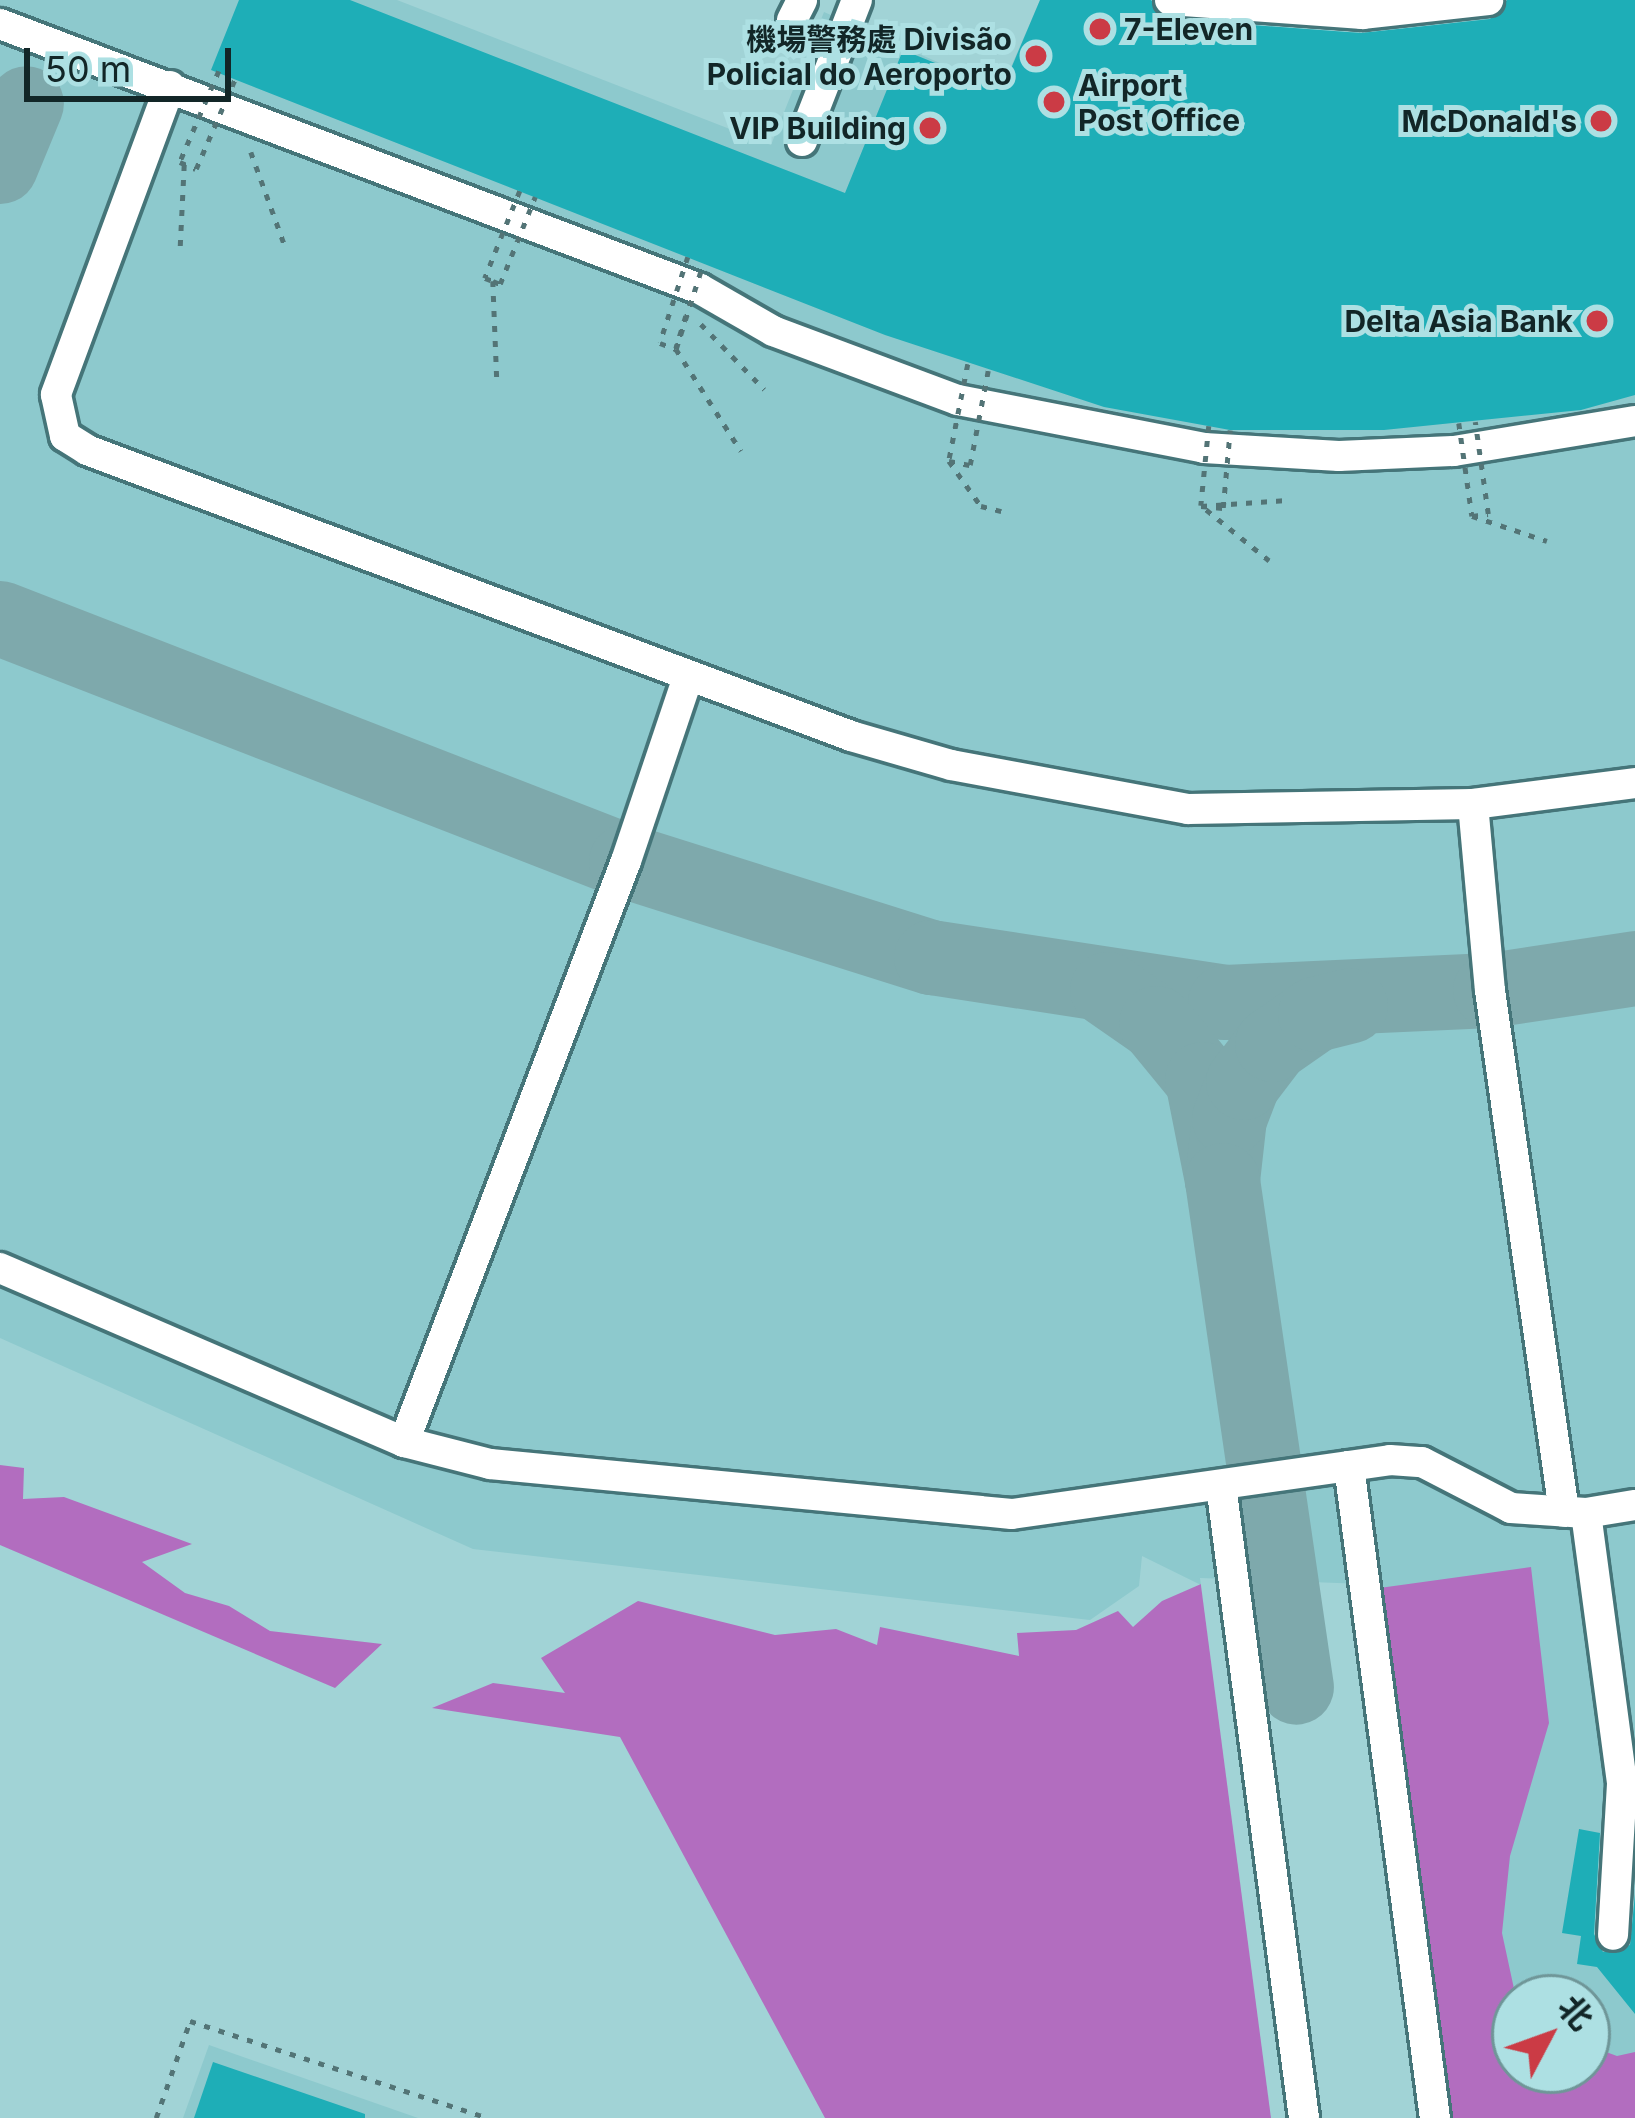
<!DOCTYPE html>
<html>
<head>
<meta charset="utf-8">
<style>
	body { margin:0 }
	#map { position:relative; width:1635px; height:2118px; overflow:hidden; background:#a1d3d6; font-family:Inter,"Noto Sans SC",sans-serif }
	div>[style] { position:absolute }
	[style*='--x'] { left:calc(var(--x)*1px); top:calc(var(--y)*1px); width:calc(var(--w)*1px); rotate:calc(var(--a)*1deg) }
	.built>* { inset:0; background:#8dc9cd }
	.water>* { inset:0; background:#b26dbf }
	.pier>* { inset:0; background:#a1d3d6 }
	.taxiway>* { height:75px; margin:-37.5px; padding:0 37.5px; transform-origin:37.5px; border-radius:37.5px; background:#7ea9ac }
	.building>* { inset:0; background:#1eaeb7 }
	.path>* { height:4.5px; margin-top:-2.25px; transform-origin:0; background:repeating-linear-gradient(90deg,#537476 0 6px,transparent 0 15px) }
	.roads { filter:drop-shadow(3px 0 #457579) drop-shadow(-3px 0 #457579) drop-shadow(0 3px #457579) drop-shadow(0 -3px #457579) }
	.minor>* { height:30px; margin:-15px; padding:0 15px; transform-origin:15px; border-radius:15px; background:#fff }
	.path-bridge>* { height:4.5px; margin-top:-2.25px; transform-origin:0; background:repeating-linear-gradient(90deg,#537476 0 6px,transparent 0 15px) }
	.dots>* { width:33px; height:33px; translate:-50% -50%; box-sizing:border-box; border:6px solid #ade0e3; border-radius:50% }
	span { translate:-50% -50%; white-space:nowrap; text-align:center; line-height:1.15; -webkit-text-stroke:10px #ade0e3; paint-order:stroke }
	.poi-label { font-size:30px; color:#122627; font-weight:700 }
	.left { translate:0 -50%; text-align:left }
	.right { translate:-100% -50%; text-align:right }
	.north { position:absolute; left:1491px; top:1974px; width:120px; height:120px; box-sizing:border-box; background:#ade0e3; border:3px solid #6f9698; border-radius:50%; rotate:49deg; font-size:33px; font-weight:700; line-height:48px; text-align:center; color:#122627 }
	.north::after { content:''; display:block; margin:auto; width:42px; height:54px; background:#cb3b45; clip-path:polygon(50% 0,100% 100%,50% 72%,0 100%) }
	.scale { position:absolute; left:24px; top:48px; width:207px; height:54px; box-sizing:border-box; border:6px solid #122627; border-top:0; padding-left:15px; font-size:36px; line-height:42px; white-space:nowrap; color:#122627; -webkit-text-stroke:9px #ade0e3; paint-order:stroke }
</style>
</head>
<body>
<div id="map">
	<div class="built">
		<i style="clip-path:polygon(evenodd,0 0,397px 0,771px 145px,824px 12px,1001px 90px,1040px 0,1271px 33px,1380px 32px,1635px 0,1635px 2118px,1270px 2118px,1201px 1585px,1142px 1556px,1139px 1586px,1090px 1620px,473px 1549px,0 1338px,0 0,1515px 1998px,1587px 1998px,1587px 2070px,1515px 2070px,1515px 1998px)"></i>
		<i style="clip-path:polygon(209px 2045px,418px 2118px,183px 2118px)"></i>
	</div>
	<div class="water">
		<i style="clip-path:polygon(0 1465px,24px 1468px,23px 1499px,64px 1497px,192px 1544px,142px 1562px,185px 1593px,229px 1606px,270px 1631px,382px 1644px,335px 1688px,0 1545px)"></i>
		<i style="clip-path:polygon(1531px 1567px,1549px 1723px,1510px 1856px,1502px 1933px,1516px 1998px,1515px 2070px,1587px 2070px,1587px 2045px,1617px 2056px,1635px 2052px,1635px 2118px,825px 2118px,620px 1737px,432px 1708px,493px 1683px,565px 1693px,541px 1658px,638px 1601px,775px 1635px,836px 1629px,877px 1645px,880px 1627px,1019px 1656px,1017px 1633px,1076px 1630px,1118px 1611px,1133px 1627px,1162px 1601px,1201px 1584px,1365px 1590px)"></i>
	</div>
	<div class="pier">
		<i style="clip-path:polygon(1200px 1578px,1365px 1584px,1442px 2118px,1271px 2118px)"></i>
	</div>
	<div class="taxiway">
		<i style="--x:0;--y:166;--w:68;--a:-67.6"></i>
		<i style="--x:0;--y:618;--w:672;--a:21.22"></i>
		<i style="--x:626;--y:861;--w:320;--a:17.5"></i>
		<i style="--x:931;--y:957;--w:297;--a:8.7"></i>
		<i style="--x:1225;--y:1002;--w:265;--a:-2.6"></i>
		<i style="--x:1490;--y:990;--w:147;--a:-8.6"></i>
		<i style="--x:1107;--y:989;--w:60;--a:34.8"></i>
		<i style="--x:1156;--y:1023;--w:72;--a:50.6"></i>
		<i style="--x:1202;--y:1079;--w:103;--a:78.8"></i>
		<i style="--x:1222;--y:1180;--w:62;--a:-83.6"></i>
		<i style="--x:1229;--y:1118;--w:39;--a:-69"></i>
		<i style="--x:1243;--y:1082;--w:48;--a:-52.7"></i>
		<i style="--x:1272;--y:1044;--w:52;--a:-34.9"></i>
		<i style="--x:1315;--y:1014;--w:36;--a:-14"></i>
		<i style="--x:1222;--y:1180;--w:512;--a:81.7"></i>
	</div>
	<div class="building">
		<i style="clip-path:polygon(239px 0,350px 0,845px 193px,903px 50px,1002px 90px,1040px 0,1151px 0,1169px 19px,1361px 33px,1490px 19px,1507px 0,1635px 0,1635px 395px,1581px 410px,1384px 430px,1230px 430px,1104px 407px,885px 335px,211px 70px)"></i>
		<i style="clip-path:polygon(1579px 1829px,1600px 1833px,1594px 1934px,1603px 1952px,1630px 1945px,1635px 1894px,1635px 2014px,1597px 1967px,1577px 1964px,1581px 1936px,1562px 1933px)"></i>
		<i style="clip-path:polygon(213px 2062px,365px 2114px,365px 2118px,194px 2118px)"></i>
	</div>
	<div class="path">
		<i style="--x:251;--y:152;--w:97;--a:70.1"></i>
		<i style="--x:180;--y:246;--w:82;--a:-87.2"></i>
		<i style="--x:493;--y:281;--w:99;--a:87.7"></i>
		<i style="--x:686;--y:316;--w:34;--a:107"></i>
		<i style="--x:676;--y:349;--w:121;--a:57.5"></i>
		<i style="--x:701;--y:324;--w:91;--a:45.9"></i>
		<i style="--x:949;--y:461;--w:55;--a:54.6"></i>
		<i style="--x:981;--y:506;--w:21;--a:14"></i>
		<i style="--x:1472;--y:516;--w:79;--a:18.4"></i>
		<i style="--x:1269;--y:561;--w:87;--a:-141"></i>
		<i style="--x:1201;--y:506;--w:86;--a:-4"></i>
		<i style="--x:156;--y:2118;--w:103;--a:-70.7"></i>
		<i style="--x:190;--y:2021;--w:314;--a:18"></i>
	</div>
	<div class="roads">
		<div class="minor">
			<i style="--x:1170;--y:0;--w:193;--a:4.2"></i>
			<i style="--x:1362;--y:14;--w:127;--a:-6.3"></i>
			<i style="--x:792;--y:20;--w:22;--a:-63"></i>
			<i style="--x:0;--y:24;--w:748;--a:20.74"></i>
			<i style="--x:700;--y:289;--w:84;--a:29.9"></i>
			<i style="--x:773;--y:331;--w:197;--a:20.5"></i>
			<i style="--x:958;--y:400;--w:251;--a:11"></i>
			<i style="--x:1204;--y:448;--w:135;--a:3.4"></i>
			<i style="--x:1339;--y:456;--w:115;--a:-2.5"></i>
			<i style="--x:1454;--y:451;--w:183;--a:-9.4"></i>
			<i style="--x:170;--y:86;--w:329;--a:110.3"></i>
			<i style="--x:56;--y:395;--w:42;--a:77.6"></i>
			<i style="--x:65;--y:436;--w:26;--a:32"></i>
			<i style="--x:87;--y:450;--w:816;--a:20.52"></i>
			<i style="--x:851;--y:736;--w:104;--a:16.2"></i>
			<i style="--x:951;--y:765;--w:241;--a:10.5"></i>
			<i style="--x:1188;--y:809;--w:285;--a:-1"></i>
			<i style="--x:1473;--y:804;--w:163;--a:-7.4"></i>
			<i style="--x:802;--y:141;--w:151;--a:-68.7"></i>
			<i style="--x:1473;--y:804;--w:187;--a:84.8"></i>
			<i style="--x:1490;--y:990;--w:527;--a:81.93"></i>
			<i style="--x:0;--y:1268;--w:440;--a:23.3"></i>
			<i style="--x:404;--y:1442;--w:89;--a:14.3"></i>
			<i style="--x:490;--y:1464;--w:524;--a:5.47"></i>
			<i style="--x:1012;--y:1514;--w:382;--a:-8.1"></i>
			<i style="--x:1390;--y:1460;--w:32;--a:4"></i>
			<i style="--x:1422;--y:1462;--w:100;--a:27.3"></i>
			<i style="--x:1511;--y:1508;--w:75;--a:3.8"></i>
			<i style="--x:1586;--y:1513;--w:50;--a:-9.3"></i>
			<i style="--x:404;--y:1442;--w:622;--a:-69.09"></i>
			<i style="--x:626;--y:861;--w:194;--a:-71.4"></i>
			<i style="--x:1349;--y:1466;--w:658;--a:82.49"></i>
			<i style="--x:1221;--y:1485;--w:638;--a:82.53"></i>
			<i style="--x:1586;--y:1513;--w:273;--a:82.4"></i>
			<i style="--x:1622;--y:1784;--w:151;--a:93.4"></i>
		</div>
	</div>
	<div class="path-bridge">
		<i style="--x:219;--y:71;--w:99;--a:113.2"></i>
		<i style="--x:180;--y:162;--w:17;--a:24"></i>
		<i style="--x:196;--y:169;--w:98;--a:-66.6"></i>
		<i style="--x:520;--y:191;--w:94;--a:111.9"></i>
		<i style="--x:485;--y:278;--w:9;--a:21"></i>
		<i style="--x:493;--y:281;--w:8;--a:23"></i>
		<i style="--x:500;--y:284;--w:94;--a:-68.1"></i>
		<i style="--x:688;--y:257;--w:90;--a:108"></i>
		<i style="--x:660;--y:343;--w:17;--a:21"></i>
		<i style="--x:676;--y:349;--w:89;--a:-72.4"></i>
		<i style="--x:968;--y:364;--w:99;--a:101.1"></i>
		<i style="--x:949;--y:461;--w:21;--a:11"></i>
		<i style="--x:970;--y:465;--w:96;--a:-79.2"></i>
		<i style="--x:1459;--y:423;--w:94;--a:82"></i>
		<i style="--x:1472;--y:516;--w:16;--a:-7"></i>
		<i style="--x:1488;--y:514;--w:93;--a:-98"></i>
		<i style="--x:1209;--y:426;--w:80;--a:95.7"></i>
		<i style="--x:1201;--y:506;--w:22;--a:5"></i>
		<i style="--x:1223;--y:508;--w:78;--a:-84.9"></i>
	</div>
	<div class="dots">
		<i style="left:1100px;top:29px;background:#cb3b45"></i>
		<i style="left:1036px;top:56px;background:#cb3b45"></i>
		<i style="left:1054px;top:102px;background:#cb3b45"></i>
		<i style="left:1601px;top:121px;background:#cb3b45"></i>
		<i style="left:930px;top:128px;background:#cb3b45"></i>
		<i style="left:1597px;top:321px;background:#cb3b45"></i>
	</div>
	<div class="poi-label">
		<span class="left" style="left:1124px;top:29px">7-Eleven</span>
		<span class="right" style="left:1012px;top:56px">機場警務處 Divisão<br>Policial do Aeroporto</span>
		<span class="left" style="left:1078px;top:102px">Airport<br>Post Office</span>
		<span class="right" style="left:1577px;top:121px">McDonald's</span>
		<span class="right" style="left:906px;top:128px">VIP Building</span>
		<span class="right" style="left:1573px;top:321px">Delta Asia Bank</span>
	</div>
	<div class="north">北</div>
	<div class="scale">50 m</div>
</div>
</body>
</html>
